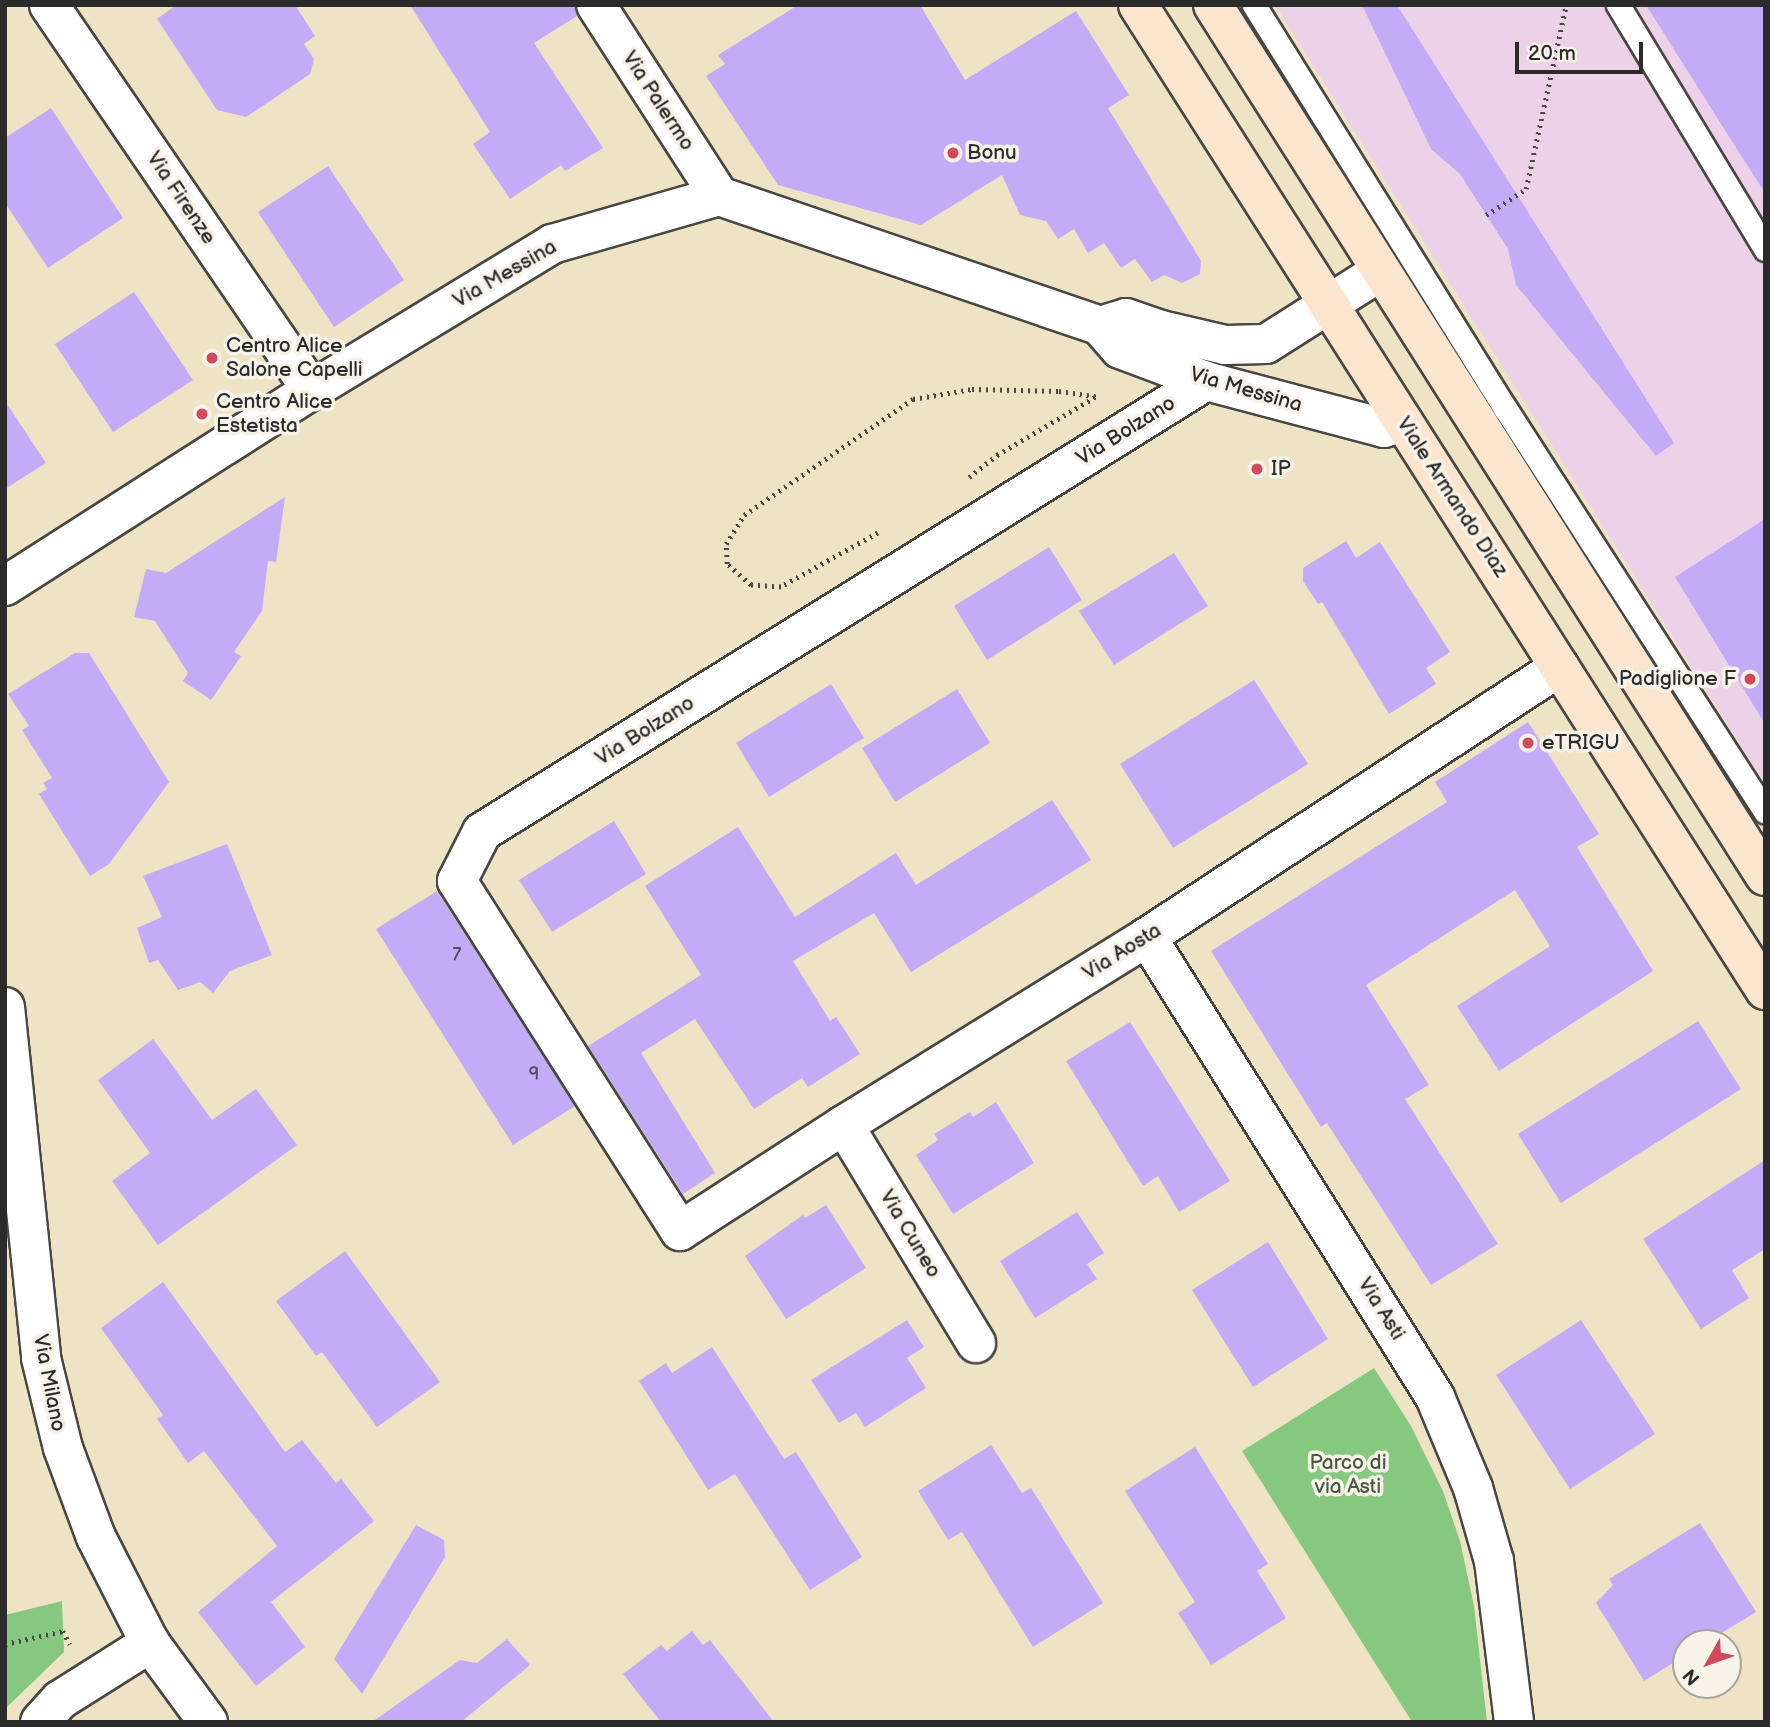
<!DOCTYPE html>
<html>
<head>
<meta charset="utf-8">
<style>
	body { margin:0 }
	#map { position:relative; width:1770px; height:1727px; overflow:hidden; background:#efe3c5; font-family:"Balsamiq Sans",sans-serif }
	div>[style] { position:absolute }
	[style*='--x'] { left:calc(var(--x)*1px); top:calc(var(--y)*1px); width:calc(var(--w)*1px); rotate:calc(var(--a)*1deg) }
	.built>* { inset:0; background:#edd1e9 }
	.green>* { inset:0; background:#87c881 }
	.building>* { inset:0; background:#c3abf8 }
	.path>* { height:4.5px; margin-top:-2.25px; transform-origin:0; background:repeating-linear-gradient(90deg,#484742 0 2px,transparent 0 7px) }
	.roads { filter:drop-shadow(2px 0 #484742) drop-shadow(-2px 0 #484742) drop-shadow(0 2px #484742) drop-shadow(0 -2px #484742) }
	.service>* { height:23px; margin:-11.5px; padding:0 11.5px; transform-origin:11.5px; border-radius:11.5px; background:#fff }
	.minor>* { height:38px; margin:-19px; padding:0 19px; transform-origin:19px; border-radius:19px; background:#fff }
	.secondary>* { height:38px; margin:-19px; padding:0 19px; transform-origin:19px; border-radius:19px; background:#fce5cf }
	.dots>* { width:19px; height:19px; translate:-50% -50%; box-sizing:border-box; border:4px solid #f7f3e8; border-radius:50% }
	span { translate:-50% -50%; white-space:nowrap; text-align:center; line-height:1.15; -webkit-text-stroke:7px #f7f3e8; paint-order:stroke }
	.number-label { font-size:18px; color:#514b5e }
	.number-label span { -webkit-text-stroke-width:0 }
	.street-label { font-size:21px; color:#2b2b2b }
	.poi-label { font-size:21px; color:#2b2b2b }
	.left { translate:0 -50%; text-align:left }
	.right { translate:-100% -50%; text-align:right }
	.park-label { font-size:21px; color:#475a45 }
	.frame { position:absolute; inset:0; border:7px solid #2b2b2b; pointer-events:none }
	.north { position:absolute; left:1672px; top:1629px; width:70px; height:70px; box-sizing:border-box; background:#f7f3e8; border:2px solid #a5a39c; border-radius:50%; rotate:230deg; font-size:19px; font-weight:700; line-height:28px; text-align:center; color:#2b2b2b }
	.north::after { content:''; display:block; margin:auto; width:24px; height:32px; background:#d1495b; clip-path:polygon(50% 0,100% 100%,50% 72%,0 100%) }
	.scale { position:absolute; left:1515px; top:42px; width:128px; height:32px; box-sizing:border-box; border:4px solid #2b2b2b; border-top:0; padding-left:9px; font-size:21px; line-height:24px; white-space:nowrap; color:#2b2b2b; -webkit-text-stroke:5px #f7f3e8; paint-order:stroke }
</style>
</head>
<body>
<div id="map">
	<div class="built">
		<i style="clip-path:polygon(1275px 5px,1765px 5px,1765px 784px)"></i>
	</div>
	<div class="green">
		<i style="clip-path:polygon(1374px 1368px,1411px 1426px,1443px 1491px,1460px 1541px,1474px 1606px,1487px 1722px,1412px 1722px,1242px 1451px)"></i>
		<i style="clip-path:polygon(62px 1601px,64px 1652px,5px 1709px,5px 1615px)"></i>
	</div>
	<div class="building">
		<i style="clip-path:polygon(176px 5px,295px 5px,315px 36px,304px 44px,314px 59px,310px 74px,246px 117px,217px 110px,157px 19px)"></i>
		<i style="clip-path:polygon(410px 5px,574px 5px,577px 16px,534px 43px,603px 148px,565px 171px,561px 165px,510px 199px,473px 144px,490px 132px)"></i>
		<i style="clip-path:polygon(798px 5px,920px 5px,965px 80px,1076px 11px,1129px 95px,1108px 108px,1201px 261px,1200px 274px,1182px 283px,1164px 275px,1152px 282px,1135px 259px,1121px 268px,1104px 243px,1088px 253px,1074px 229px,1058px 239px,1046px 221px,1020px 215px,1002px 175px,921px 225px,778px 185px,706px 76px,725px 64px,718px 55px)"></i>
		<i style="clip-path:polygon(1362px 5px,1397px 5px,1674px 443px,1656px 456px,1516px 285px,1508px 249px,1460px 174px,1431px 149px)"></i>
		<i style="clip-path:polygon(1646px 5px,1765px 5px,1765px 193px,1721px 124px)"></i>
		<i style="clip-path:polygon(51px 108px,123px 218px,48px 268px,5px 203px,5px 138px)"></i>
		<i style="clip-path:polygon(328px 166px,404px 280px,334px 327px,258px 212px)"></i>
		<i style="clip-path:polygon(134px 292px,193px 380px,113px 432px,55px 344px)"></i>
		<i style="clip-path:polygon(5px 401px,46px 463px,5px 489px)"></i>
		<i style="clip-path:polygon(285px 497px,276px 562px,268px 561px,262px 611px,234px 652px,241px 656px,211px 700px,183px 681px,188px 673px,155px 621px,134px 617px,146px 569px,166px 573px)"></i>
		<i style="clip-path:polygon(1765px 519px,1765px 724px,1675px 577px)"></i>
		<i style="clip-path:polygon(1346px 541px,1356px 558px,1380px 542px,1450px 652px,1426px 668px,1436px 684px,1389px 714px,1322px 602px,1318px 604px,1303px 581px,1303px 568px)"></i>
		<i style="clip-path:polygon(1049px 547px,1082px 600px,987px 660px,954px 606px)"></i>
		<i style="clip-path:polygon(1174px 553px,1208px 606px,1114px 665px,1079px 611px)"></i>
		<i style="clip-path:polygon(75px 653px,89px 653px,169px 782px,109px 864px,90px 876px,39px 794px,47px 789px,43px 783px,52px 778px,22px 730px,29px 726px,8px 694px)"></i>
		<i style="clip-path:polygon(1254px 680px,1308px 764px,1173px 848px,1120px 764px)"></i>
		<i style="clip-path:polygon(831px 684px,864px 738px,769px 797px,736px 743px)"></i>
		<i style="clip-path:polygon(957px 689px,990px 743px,895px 802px,862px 748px)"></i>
		<i style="clip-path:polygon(1528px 722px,1599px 834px,1577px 847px,1653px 971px,1499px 1071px,1457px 1006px,1550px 946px,1515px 890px,1366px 985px,1429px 1085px,1405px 1099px,1498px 1244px,1431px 1285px,1327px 1123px,1321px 1127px,1211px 951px,1447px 802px,1435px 782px)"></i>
		<i style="clip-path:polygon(1052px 800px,1091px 860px,911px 972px,874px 913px,793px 961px,830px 1021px,836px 1017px,860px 1054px,808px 1087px,802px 1078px,754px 1109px,695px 1019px,641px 1053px,715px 1173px,683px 1194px,588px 1046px,701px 975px,645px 886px,738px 827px,795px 917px,896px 853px,916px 885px)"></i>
		<i style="clip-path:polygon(614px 821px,646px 874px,552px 932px,519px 880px)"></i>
		<i style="clip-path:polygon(227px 844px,272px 955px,230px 971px,213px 993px,200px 982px,178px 990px,158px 960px,149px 963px,137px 928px,162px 917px,143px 876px)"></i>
		<i style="clip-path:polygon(437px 891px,575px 1106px,513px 1145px,376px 929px)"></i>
		<i style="clip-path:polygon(1698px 1021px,1741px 1089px,1561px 1203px,1518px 1134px)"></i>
		<i style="clip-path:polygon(1130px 1022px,1230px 1181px,1179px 1212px,1158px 1176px,1143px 1186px,1066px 1061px)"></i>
		<i style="clip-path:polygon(153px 1039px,212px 1120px,256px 1089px,297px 1145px,158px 1245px,112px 1181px,150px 1153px,98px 1080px)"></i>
		<i style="clip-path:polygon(996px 1102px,1034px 1163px,953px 1214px,916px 1155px,938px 1140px,934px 1134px,970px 1112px,973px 1117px)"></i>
		<i style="clip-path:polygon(1765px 1160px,1765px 1249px,1732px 1270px,1749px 1298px,1701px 1329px,1643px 1239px)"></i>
		<i style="clip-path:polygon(826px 1205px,866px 1268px,786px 1319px,745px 1256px,803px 1215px,805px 1218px)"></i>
		<i style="clip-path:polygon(1077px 1212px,1104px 1253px,1087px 1264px,1097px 1279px,1035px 1318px,1000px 1261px)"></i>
		<i style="clip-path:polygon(1268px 1242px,1328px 1339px,1253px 1387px,1192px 1290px)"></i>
		<i style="clip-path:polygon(345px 1251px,440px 1382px,377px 1427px,322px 1352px,316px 1356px,276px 1301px)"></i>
		<i style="clip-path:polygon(163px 1282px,285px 1452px,302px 1440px,336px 1483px,341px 1479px,374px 1521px,271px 1602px,305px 1647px,256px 1686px,198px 1612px,277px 1546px,204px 1451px,188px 1463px,157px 1419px,163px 1415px,101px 1328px)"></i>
		<i style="clip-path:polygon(907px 1320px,924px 1347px,907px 1358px,926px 1388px,865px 1427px,856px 1413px,839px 1423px,811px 1380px)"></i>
		<i style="clip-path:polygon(1581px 1320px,1655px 1434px,1570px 1489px,1496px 1375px)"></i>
		<i style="clip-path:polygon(712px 1347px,784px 1459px,796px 1452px,862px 1557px,810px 1590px,735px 1474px,708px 1490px,639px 1381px,666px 1363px,672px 1373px)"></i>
		<i style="clip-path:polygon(991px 1445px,1022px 1493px,1031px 1488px,1103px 1603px,1033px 1647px,962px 1532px,948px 1540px,918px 1491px)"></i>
		<i style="clip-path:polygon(1195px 1447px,1268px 1564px,1257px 1571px,1286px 1618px,1211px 1665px,1178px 1613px,1195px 1602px,1125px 1491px)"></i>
		<i style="clip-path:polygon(1700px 1523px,1756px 1612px,1705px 1643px,1686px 1643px,1686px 1655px,1644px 1681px,1596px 1603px,1613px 1585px,1609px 1579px)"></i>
		<i style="clip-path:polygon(416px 1525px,444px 1540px,445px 1557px,362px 1694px,334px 1659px)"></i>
		<i style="clip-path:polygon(692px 1631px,703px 1645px,710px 1640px,774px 1722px,661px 1722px,623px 1674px,661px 1645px,667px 1651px)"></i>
		<i style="clip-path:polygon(507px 1639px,530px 1665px,461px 1722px,372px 1722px,460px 1660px,477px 1663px)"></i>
	</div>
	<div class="path">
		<i style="--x:1486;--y:215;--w:48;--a:-33"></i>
		<i style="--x:1526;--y:189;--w:188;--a:-77.7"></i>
		<i style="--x:969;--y:477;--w:36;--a:-38"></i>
		<i style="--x:997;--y:455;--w:114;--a:-30.6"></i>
		<i style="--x:878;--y:533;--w:111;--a:150.9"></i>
		<i style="--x:781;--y:587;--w:30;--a:-176"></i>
		<i style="--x:751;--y:585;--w:32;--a:-139"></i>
		<i style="--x:727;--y:564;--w:20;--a:-93"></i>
		<i style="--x:726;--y:544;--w:34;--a:-58"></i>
		<i style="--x:744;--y:515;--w:205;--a:-34.5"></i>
		<i style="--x:913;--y:399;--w:60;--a:-9.6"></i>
		<i style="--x:972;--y:389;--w:87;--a:1.3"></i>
		<i style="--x:1059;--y:391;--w:41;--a:8.3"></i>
		<i style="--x:5;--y:1644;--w:59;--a:-12.6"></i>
		<i style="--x:63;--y:1631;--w:15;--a:62"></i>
	</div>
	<div class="roads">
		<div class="service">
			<i style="--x:1254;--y:5;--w:475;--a:58.1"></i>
			<i style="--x:1505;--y:408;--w:480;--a:57.2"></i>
			<i style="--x:1618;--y:5;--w:285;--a:58.9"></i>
		</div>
		<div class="minor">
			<i style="--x:49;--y:5;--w:466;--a:55.7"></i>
			<i style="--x:596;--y:5;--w:227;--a:57.2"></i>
			<i style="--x:1100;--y:326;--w:27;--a:-17"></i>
			<i style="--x:1126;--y:318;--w:37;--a:19"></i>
			<i style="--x:1161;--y:330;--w:66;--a:13.2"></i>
			<i style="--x:1225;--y:345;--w:41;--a:-1.4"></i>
			<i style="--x:1266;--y:344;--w:136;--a:-32.4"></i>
			<i style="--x:1206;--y:381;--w:853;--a:148.08"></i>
			<i style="--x:482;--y:832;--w:55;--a:117"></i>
			<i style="--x:457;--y:881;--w:415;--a:57.5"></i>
			<i style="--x:680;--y:1231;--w:195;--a:-32.9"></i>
			<i style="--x:844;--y:1125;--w:357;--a:-31.8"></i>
			<i style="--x:1147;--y:937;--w:493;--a:-33.2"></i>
			<i style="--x:5;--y:586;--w:364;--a:-32.6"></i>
			<i style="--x:312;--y:390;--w:281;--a:-31.3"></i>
			<i style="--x:552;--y:244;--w:174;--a:-16"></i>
			<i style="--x:719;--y:196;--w:403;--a:18.8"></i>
			<i style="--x:1100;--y:326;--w:30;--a:49"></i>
			<i style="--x:1120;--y:349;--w:92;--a:20.4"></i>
			<i style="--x:1206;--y:381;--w:184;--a:14.8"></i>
			<i style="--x:1384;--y:428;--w:20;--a:-18"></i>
			<i style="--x:1147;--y:937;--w:543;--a:57.95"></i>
			<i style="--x:1435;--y:1397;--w:99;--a:67.3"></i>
			<i style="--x:1473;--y:1488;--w:76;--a:74"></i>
			<i style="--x:1494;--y:1561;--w:162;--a:82.9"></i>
			<i style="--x:5;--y:1007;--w:353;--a:84.1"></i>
			<i style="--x:41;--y:1358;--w:93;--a:76.3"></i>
			<i style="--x:63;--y:1448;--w:95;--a:69.7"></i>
			<i style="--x:96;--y:1537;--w:119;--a:63"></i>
			<i style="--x:150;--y:1643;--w:98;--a:53.7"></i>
			<i style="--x:844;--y:1125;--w:255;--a:58.8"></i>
			<i style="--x:40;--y:1722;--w:30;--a:-48"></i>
			<i style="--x:60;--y:1700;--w:107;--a:-32.3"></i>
		</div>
		<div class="secondary">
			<i style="--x:1138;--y:5;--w:1168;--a:57.52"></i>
			<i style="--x:1213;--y:5;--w:1031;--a:57.64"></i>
		</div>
	</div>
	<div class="dots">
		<i style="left:953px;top:153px;background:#d1495b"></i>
		<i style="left:212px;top:358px;background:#d1495b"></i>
		<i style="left:202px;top:414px;background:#d1495b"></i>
		<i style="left:1257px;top:469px;background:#d1495b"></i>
		<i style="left:1750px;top:679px;background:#d1495b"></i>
		<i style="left:1528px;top:743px;background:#d1495b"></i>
	</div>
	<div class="number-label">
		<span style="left:457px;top:955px">7</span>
		<span style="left:534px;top:1075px">9</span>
	</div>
	<div class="street-label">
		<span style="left:658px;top:101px;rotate:57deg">Via Palermo</span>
		<span style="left:181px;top:198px;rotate:56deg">Via Firenze</span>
		<span style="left:505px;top:274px;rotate:-30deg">Via Messina</span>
		<span style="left:1246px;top:390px;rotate:16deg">Via Messina</span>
		<span style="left:1126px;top:431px;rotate:-32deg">Via Bolzano</span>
		<span style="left:1452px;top:497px;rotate:57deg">Viale Armando Diaz</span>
		<span style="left:645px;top:731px;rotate:-32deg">Via Bolzano</span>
		<span style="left:1122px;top:952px;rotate:-32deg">Via Aosta</span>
		<span style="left:910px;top:1234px;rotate:59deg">Via Cuneo</span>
		<span style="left:1381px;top:1309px;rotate:58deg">Via Asti</span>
		<span style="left:49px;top:1383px;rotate:79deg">Via Milano</span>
	</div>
	<div class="poi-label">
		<span class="left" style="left:967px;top:153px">Bonu</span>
		<span class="left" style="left:226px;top:358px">Centro Alice<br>Salone Capelli</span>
		<span class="left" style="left:216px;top:414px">Centro Alice<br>Estetista</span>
		<span class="left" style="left:1271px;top:469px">IP</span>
		<span class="right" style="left:1736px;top:679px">Padiglione F</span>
		<span class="left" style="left:1542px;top:743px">eTRIGU</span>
	</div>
	<div class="park-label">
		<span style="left:1348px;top:1475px">Parco di<br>via Asti</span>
	</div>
	<div class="frame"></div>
	<div class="north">N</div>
	<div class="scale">20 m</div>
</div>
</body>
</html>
